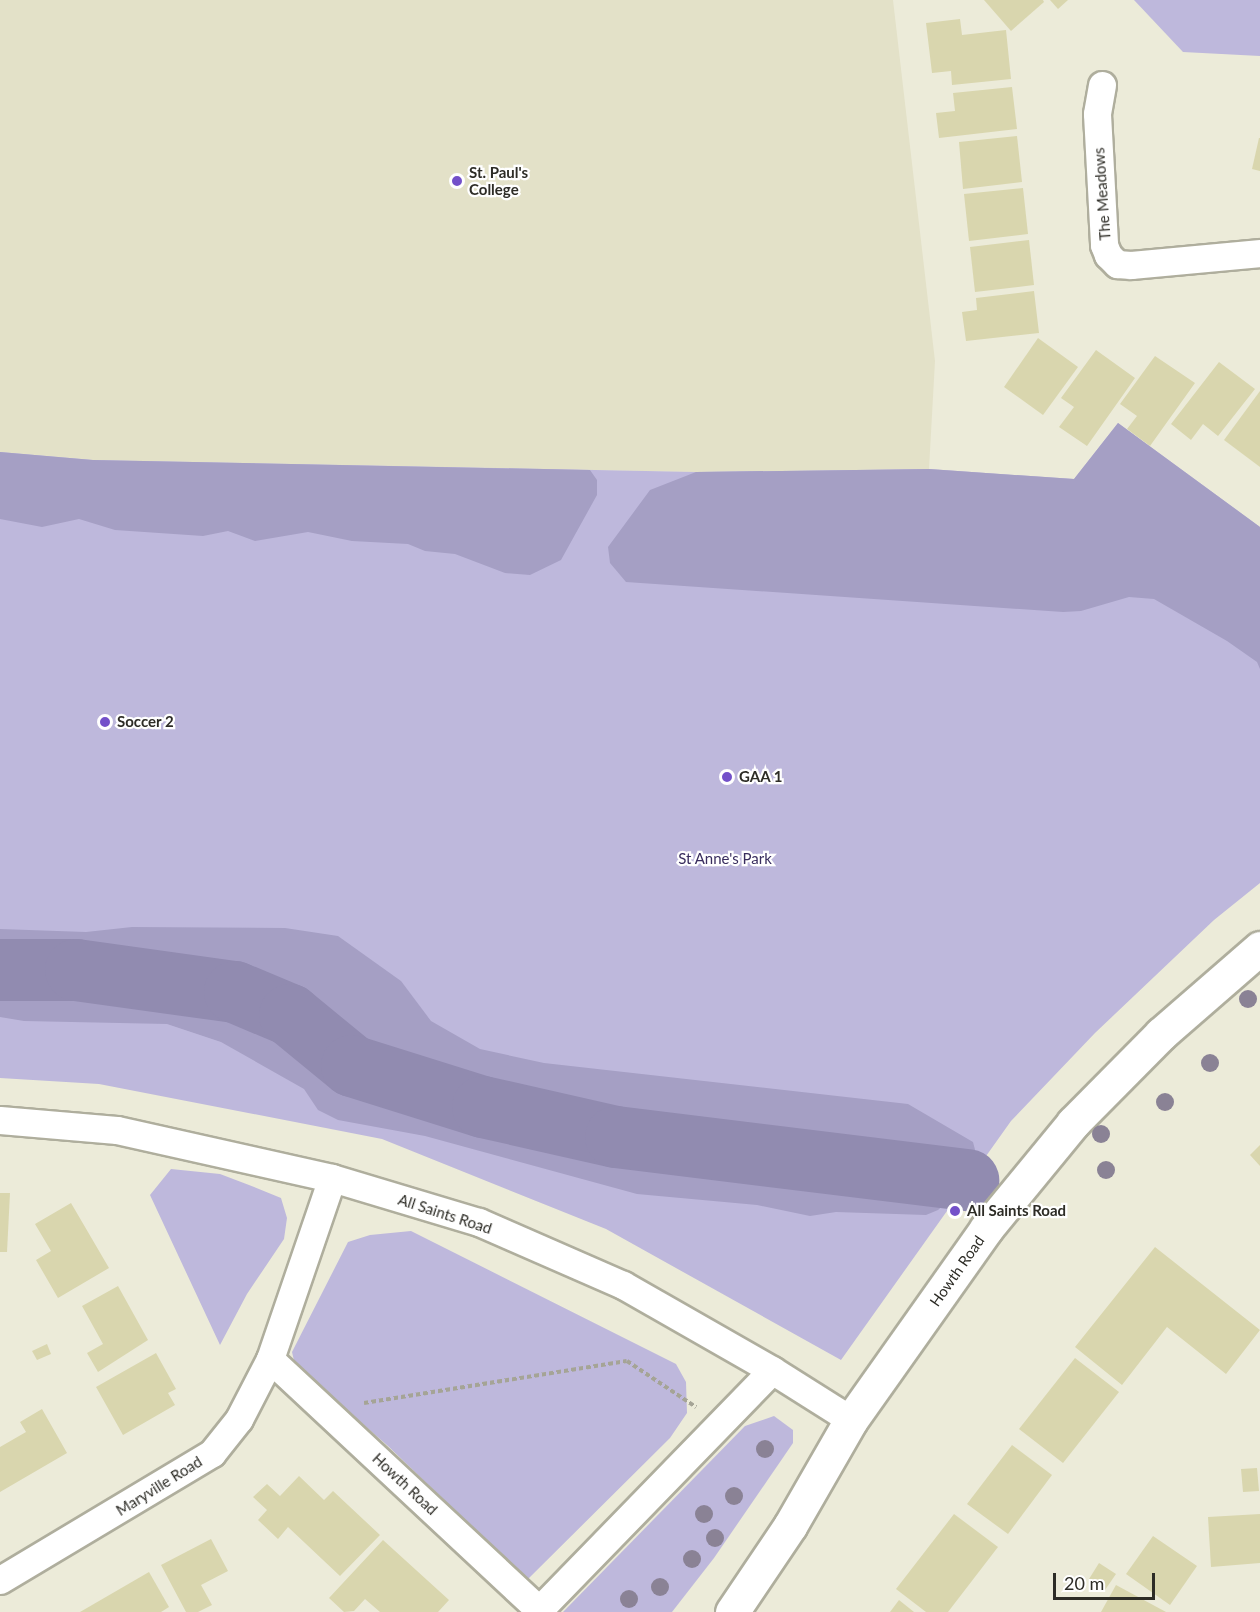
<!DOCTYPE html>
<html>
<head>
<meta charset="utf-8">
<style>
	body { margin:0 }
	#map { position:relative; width:1260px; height:1612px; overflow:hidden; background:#ecebd9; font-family:Lato,sans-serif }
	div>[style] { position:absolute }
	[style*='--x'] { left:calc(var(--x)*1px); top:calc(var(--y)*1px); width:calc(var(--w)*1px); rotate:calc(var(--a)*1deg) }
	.built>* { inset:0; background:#e3e1c8 }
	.green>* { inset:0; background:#beb8dc }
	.forest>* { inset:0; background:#a59fc4 }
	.river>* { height:62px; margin:-31px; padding:0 31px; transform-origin:31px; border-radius:31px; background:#918bb0 }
	.building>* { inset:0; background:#d9d6ae }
	.path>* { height:4px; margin-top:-2px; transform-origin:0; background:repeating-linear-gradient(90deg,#a5a496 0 4.5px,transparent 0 7.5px) }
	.roads { filter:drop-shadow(2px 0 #afae9d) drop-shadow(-2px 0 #afae9d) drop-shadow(0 2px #afae9d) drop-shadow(0 -2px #afae9d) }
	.minor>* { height:27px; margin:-13.5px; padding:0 13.5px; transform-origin:13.5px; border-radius:13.5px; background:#fff }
	.secondary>* { height:33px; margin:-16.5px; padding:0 16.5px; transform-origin:16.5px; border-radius:16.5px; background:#fff }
	.trees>* { width:18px; height:18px; margin:-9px; border-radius:50%; background:#8a8295 }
	.dots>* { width:16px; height:16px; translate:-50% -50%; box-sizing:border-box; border:3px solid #fff; border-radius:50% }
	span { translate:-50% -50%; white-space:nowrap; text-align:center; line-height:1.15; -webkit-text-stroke:4.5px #fff; paint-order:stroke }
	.poi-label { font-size:15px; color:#2d2c26; font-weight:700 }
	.left { translate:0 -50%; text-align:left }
	.street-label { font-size:15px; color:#2d2c26 }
	.park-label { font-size:15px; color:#392d5e }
	.scale { position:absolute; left:1053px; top:1573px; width:102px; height:27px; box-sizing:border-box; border:3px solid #2d2c26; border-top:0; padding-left:8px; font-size:18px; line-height:21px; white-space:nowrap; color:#2d2c26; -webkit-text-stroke:4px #fff; paint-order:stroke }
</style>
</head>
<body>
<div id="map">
	<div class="built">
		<i style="clip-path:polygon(0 0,893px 0,935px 361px,929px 469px,696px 472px,93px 460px,0 452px)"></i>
	</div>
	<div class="green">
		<i style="clip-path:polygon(1134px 0,1260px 0,1260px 56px,1183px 52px)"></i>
		<i style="clip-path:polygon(1118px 423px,1260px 527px,1260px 883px,1214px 920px,1095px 1033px,1011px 1121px,841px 1360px,606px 1229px,382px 1139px,99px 1084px,0 1078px,0 452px,93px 460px,696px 472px,929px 469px,1074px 479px)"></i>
		<i style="clip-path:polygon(171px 1169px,220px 1174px,249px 1185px,281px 1198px,287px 1218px,284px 1239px,247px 1294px,220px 1345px,150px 1195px)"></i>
		<i style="clip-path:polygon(411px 1231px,676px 1364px,686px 1382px,687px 1413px,670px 1438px,527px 1580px,388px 1446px,295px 1365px,292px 1352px,348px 1242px,370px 1235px)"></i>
		<i style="clip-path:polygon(774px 1416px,793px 1430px,793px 1443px,714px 1558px,672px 1612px,563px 1612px,745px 1426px)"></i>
	</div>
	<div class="forest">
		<i style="clip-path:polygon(1118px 423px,1260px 527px,1260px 669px,1257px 662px,1227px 641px,1154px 599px,1129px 597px,1081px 611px,1063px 612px,626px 582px,610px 563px,608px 547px,650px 490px,696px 472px,929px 469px,1074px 479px)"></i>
		<i style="clip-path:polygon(0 452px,93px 460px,590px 470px,597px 480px,597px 495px,561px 560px,530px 575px,505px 573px,455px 554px,425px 551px,408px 544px,352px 541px,308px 532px,255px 541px,228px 531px,203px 536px,115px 530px,79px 519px,42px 527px,0 519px)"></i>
		<i style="clip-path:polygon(132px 927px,285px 928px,338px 936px,401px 981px,431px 1021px,480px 1049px,544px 1063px,908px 1104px,973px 1142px,979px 1165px,957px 1193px,938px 1210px,926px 1215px,836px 1212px,810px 1216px,757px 1205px,637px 1194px,425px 1136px,338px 1120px,318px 1110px,304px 1089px,221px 1042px,167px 1024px,24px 1021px,0 1017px,0 929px,86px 932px)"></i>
	</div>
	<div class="river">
		<i style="--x:0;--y:970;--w:76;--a:0"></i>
		<i style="--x:76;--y:970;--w:161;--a:7.9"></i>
		<i style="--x:235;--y:992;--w:60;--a:22.7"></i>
		<i style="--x:290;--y:1015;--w:80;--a:39.4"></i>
		<i style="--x:352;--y:1066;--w:137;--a:17.4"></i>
		<i style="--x:483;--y:1107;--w:136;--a:12.7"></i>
		<i style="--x:616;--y:1137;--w:355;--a:7"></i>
	</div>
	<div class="building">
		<i style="clip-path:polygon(984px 0,1043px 0,1044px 2px,1011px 31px)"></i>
		<i style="clip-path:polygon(1050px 0,1068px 0,1058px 9px)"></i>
		<i style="clip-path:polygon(960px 19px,962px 35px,1006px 30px,1011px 79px,952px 85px,951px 71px,932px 73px,926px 23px)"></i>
		<i style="clip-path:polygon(1012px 87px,1017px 129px,939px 138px,936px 113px,955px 111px,953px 93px)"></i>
		<i style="clip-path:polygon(1017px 136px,1022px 182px,963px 189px,959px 142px)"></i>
		<i style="clip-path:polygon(1259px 138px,1260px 138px,1260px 171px,1252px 169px)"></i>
		<i style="clip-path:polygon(1023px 188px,1028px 234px,969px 241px,964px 194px)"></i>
		<i style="clip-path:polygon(1029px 240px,1034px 285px,975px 292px,970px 247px)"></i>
		<i style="clip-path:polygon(1034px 291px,1039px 333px,966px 341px,962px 312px,977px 310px,976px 298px)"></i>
		<i style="clip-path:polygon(1038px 338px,1078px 367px,1043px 415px,1004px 387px)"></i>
		<i style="clip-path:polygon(1096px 350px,1135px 378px,1087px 446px,1059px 427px,1074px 407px,1061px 398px)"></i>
		<i style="clip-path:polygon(1155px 356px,1195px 383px,1150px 446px,1127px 429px,1137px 416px,1120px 404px)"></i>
		<i style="clip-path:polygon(1219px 362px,1255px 389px,1218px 436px,1203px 424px,1191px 440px,1171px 424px)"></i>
		<i style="clip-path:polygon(1260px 391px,1260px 467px,1224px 440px)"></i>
		<i style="clip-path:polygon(1260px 1145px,1260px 1166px,1250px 1155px)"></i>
		<i style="clip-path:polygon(0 1193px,10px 1193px,7px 1252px,0 1252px)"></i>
		<i style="clip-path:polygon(71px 1203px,109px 1268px,58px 1298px,36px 1260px,51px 1251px,35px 1224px)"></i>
		<i style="clip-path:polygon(1155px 1247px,1260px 1330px,1226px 1374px,1167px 1327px,1122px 1385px,1075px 1347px)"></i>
		<i style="clip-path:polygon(118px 1286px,148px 1340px,98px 1372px,87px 1353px,103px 1344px,82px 1306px)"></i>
		<i style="clip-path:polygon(47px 1344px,51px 1354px,37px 1360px,32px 1351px)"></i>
		<i style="clip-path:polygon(156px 1353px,176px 1389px,168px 1393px,175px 1405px,123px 1435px,96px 1387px)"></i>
		<i style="clip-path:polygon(1075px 1358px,1119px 1392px,1063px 1463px,1019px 1429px)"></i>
		<i style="clip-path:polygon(42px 1409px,67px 1453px,0 1492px,0 1447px,26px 1432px,20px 1422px)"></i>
		<i style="clip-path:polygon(1012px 1445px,1052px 1475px,1008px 1534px,967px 1504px)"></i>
		<i style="clip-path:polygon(1257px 1468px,1259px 1491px,1243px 1492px,1241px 1469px)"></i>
		<i style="clip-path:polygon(299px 1476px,324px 1500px,333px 1491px,380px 1535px,340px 1576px,288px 1527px,278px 1539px,258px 1520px,267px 1510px,253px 1497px,267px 1484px,280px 1496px)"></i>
		<i style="clip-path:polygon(954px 1514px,998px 1547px,948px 1612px,926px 1612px,896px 1589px)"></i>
		<i style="clip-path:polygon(1260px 1514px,1260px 1563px,1211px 1567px,1208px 1517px)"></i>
		<i style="clip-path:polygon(1153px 1536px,1197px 1566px,1170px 1605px,1126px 1574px)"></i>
		<i style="clip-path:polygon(211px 1539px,228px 1571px,201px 1585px,212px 1605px,198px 1612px,186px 1612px,161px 1565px)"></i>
		<i style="clip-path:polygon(383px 1540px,449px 1600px,438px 1612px,380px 1612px,365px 1599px,354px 1611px,344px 1612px,329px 1598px)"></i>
		<i style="clip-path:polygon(1099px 1563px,1116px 1574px,1105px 1590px,1089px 1579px)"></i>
		<i style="clip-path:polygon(149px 1572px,169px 1607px,161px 1612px,80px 1612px)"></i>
		<i style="clip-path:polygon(1116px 1585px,1166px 1612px,1101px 1612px)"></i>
		<i style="clip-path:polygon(899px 1600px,914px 1612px,890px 1612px)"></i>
	</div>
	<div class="path">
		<i style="--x:364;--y:1403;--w:266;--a:-9.1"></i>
		<i style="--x:627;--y:1361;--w:83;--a:33.7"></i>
	</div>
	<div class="roads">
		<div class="minor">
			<i style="--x:1102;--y:85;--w:29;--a:100"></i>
			<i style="--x:1097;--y:114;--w:131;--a:86.9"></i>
			<i style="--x:1104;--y:245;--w:11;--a:68"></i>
			<i style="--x:1108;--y:255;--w:13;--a:45"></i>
			<i style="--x:1117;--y:264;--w:14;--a:4"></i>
			<i style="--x:1131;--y:265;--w:130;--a:-5.3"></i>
			<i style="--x:0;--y:1120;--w:117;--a:4.9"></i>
			<i style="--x:117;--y:1130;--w:220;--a:12.6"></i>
			<i style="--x:332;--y:1178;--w:153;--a:16.7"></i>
			<i style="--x:479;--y:1222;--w:157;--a:23.6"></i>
			<i style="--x:623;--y:1285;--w:172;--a:29.7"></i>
			<i style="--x:772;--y:1370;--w:93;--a:32.3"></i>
			<i style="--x:270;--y:1359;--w:368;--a:43"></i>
			<i style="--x:0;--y:1580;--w:247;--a:-30.9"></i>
			<i style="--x:212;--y:1453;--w:43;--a:-51.5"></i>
			<i style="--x:239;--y:1419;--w:68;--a:-62.7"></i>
			<i style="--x:270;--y:1359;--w:191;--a:-71.1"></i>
			<i style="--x:537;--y:1612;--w:337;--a:-45.8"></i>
		</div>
		<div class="secondary">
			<i style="--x:732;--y:1612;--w:104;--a:-56"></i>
			<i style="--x:790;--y:1526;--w:122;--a:-60.1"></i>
			<i style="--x:851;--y:1420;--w:234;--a:-54.7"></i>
			<i style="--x:986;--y:1229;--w:137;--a:-50.6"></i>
			<i style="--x:1073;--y:1123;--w:125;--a:-45.3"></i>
			<i style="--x:1161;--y:1034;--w:131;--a:-41"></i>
		</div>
	</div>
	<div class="trees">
		<i style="left:1248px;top:999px"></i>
		<i style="left:1210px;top:1063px"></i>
		<i style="left:1165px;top:1102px"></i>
		<i style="left:1101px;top:1134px"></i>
		<i style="left:1106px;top:1170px"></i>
		<i style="left:765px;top:1449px"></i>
		<i style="left:734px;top:1496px"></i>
		<i style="left:704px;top:1514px"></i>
		<i style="left:715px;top:1538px"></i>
		<i style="left:692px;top:1559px"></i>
		<i style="left:660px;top:1587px"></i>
		<i style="left:629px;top:1599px"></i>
	</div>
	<div class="dots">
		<i style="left:457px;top:181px;background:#7350c9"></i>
		<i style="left:105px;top:722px;background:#7350c9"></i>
		<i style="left:727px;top:777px;background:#7350c9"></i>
		<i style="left:955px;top:1211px;background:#7350c9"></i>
	</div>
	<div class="poi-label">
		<span class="left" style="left:469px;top:181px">St. Paul's<br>College</span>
		<span class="left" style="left:117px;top:722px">Soccer 2</span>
		<span class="left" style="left:739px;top:777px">GAA 1</span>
		<span class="left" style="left:967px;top:1211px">All Saints Road</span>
	</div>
	<div class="street-label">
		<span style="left:1102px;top:194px;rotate:-94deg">The Meadows</span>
		<span style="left:445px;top:1214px;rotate:18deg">All Saints Road</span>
		<span style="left:957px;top:1271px;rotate:-55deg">Howth Road</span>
		<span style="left:405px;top:1484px;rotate:43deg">Howth Road</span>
		<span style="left:159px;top:1486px;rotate:-32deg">Maryville Road</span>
	</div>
	<div class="park-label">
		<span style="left:725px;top:859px">St Anne's Park</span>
	</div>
	<div class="scale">20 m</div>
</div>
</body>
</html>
